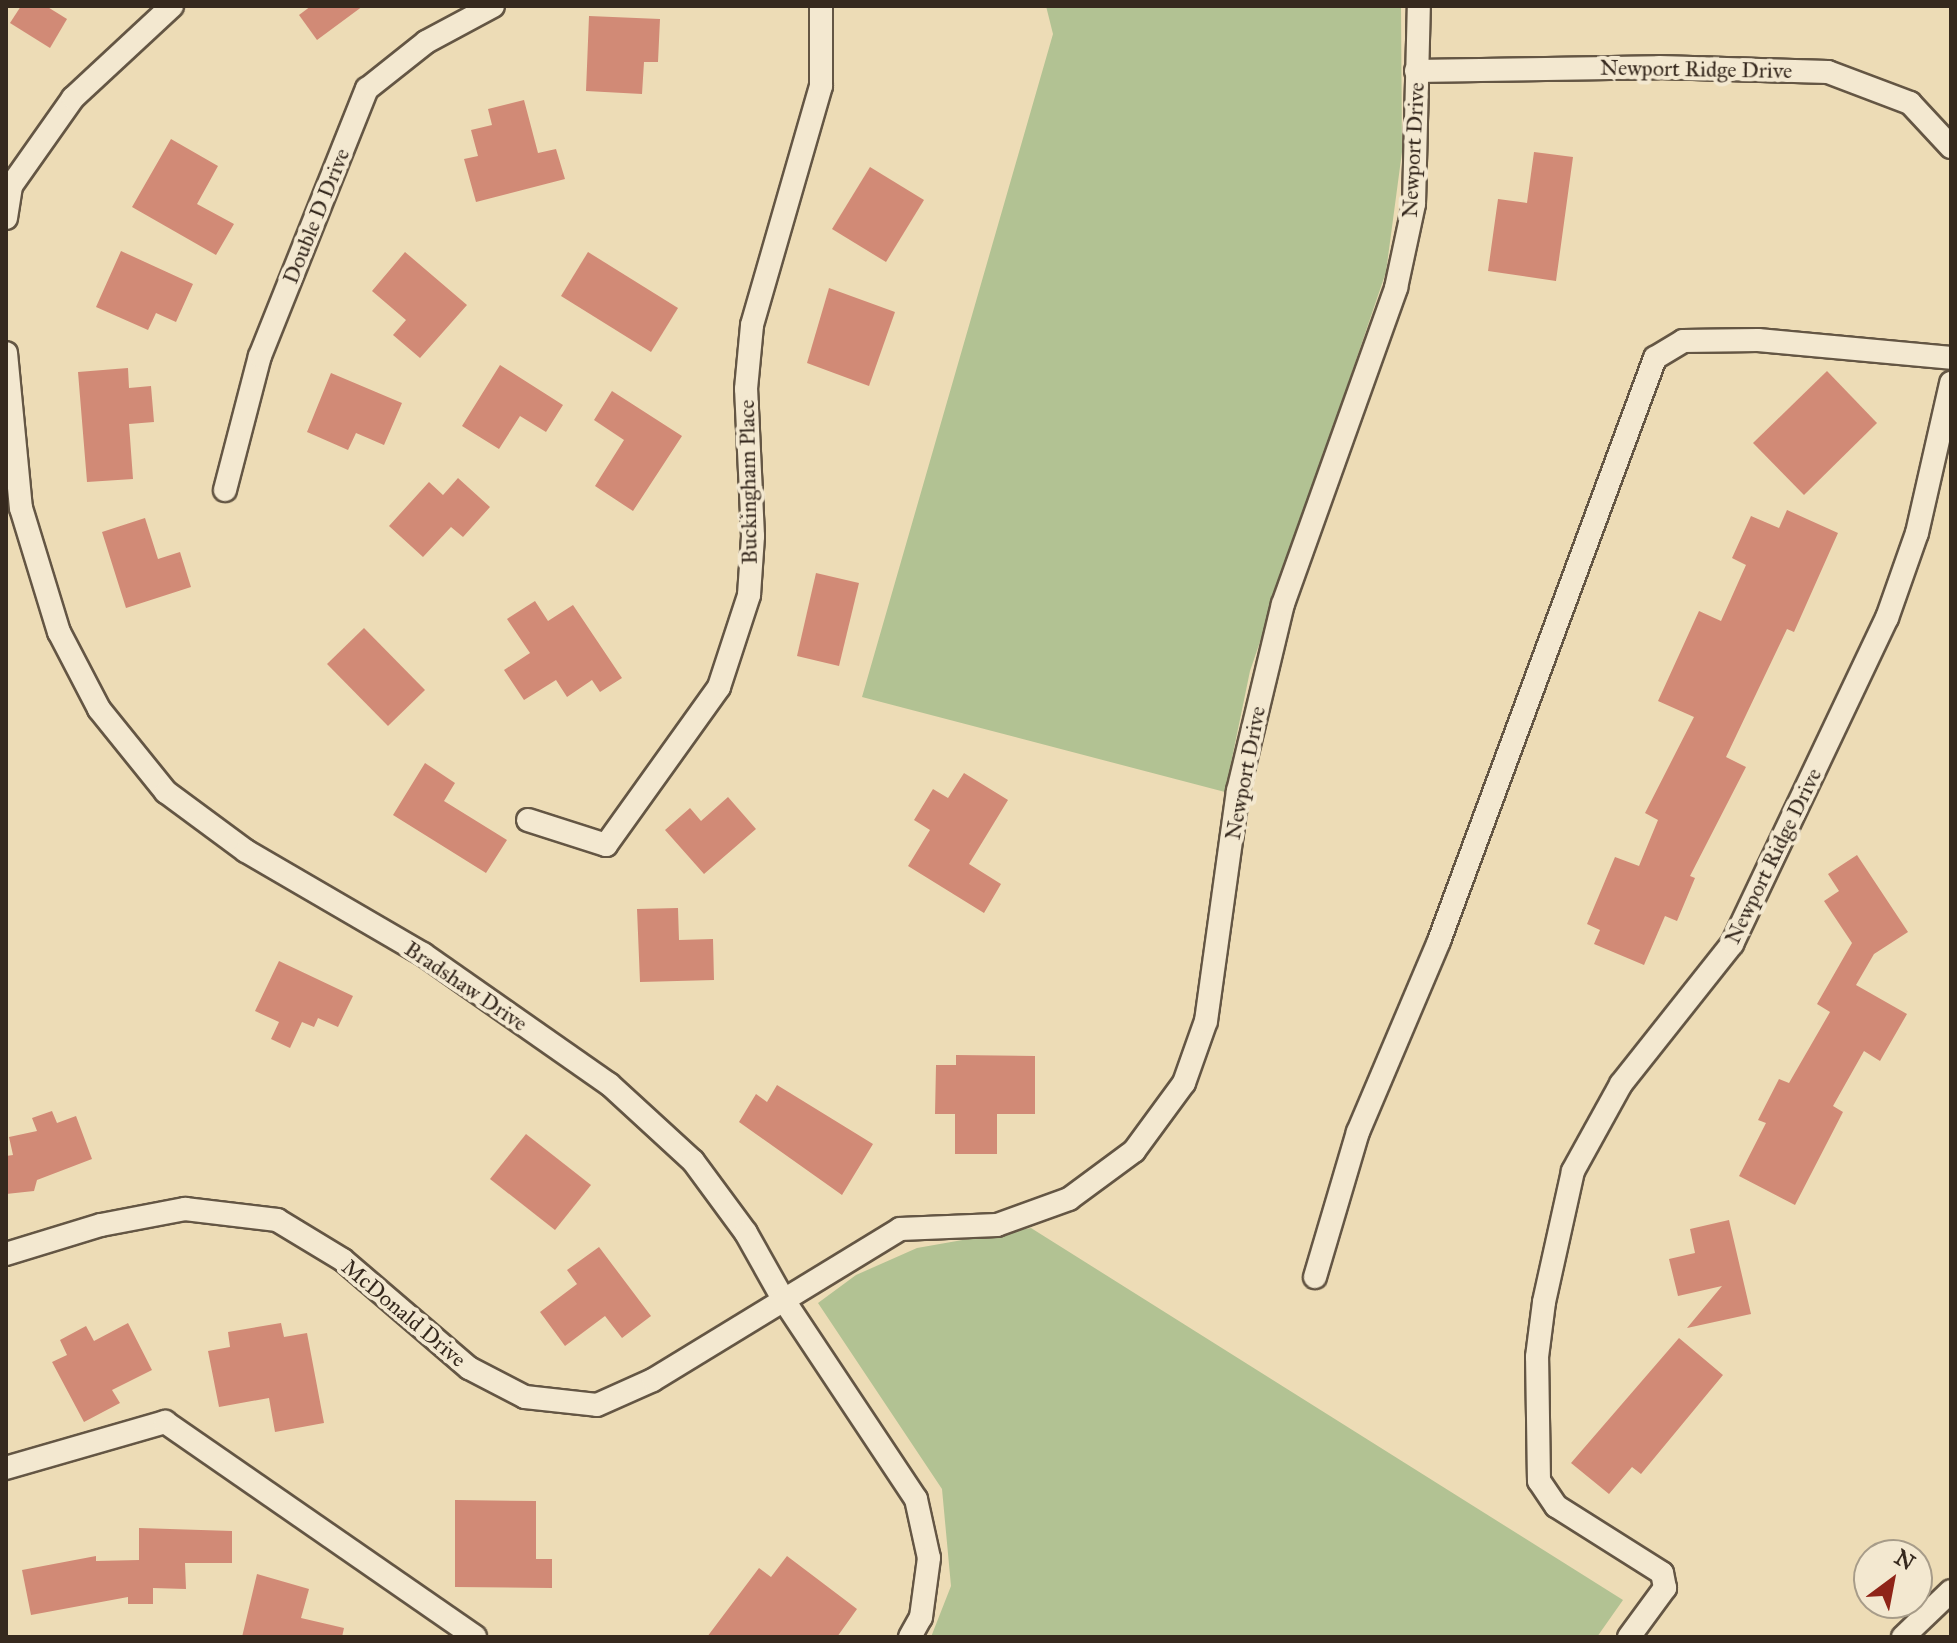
<!DOCTYPE html>
<html>
<head>
<meta charset="utf-8">
<style>
	body { margin:0 }
	#map { position:relative; width:1957px; height:1643px; overflow:hidden; background:#eddcb6; font-family:"IM FELL Great Primer",serif }
	div>[style] { position:absolute }
	[style*='--x'] { left:calc(var(--x)*1px); top:calc(var(--y)*1px); width:calc(var(--w)*1px); rotate:calc(var(--a)*1deg) }
	.green>* { inset:0; background:#b2c293 }
	.building>* { inset:0; background:#d18a76 }
	.roads { filter:drop-shadow(2px 0 #645644) drop-shadow(-2px 0 #645644) drop-shadow(0 2px #645644) drop-shadow(0 -2px #645644) }
	.minor>* { height:22px; margin:-11px; padding:0 11px; transform-origin:11px; border-radius:11px; background:#f3e8d0 }
	span { translate:-50% -50%; white-space:nowrap; text-align:center; line-height:1.15; -webkit-text-stroke:8px #f3e8d0; paint-order:stroke }
	.street-label { font-size:22px; color:#36291e }
	.frame { position:absolute; inset:0; border:8px solid #36291e; pointer-events:none }
	.north { position:absolute; left:1853px; top:1539px; width:80px; height:80px; box-sizing:border-box; background:#f3e8d0; border:2px solid #a79c89; border-radius:50%; rotate:32deg; font-size:22px; font-weight:700; line-height:32px; text-align:center; color:#36291e }
	.north::after { content:''; display:block; margin:auto; width:28px; height:36px; background:#8f2418; clip-path:polygon(50% 0,100% 100%,50% 72%,0 100%) }
</style>
</head>
<body>
<div id="map">
	<div class="green">
		<i style="clip-path:polygon(1046px 6px,1401px 6px,1402px 152px,1386px 272px,1250px 671px,1225px 792px,862px 697px,1053px 34px)"></i>
		<i style="clip-path:polygon(1031px 1228px,1623px 1600px,1597px 1637px,931px 1637px,951px 1586px,942px 1489px,818px 1303px,856px 1275px,917px 1248px)"></i>
	</div>
	<div class="building">
		<i style="clip-path:polygon(21px 6px,46px 6px,67px 19px,50px 48px,10px 23px)"></i>
		<i style="clip-path:polygon(311px 6px,363px 6px,317px 40px,299px 15px)"></i>
		<i style="clip-path:polygon(589px 16px,660px 19px,658px 62px,644px 62px,642px 94px,586px 91px)"></i>
		<i style="clip-path:polygon(524px 100px,538px 153px,556px 149px,565px 179px,476px 202px,464px 159px,478px 156px,471px 130px,492px 125px,488px 109px)"></i>
		<i style="clip-path:polygon(171px 139px,218px 166px,197px 204px,234px 224px,216px 255px,132px 207px)"></i>
		<i style="clip-path:polygon(1534px 152px,1573px 157px,1556px 281px,1488px 271px,1498px 199px,1527px 203px)"></i>
		<i style="clip-path:polygon(870px 167px,924px 200px,886px 262px,832px 229px)"></i>
		<i style="clip-path:polygon(121px 251px,193px 284px,176px 322px,156px 313px,148px 330px,96px 307px)"></i>
		<i style="clip-path:polygon(405px 252px,467px 305px,420px 358px,393px 335px,406px 320px,372px 291px)"></i>
		<i style="clip-path:polygon(588px 252px,678px 308px,651px 352px,561px 296px)"></i>
		<i style="clip-path:polygon(829px 288px,895px 312px,869px 386px,807px 363px)"></i>
		<i style="clip-path:polygon(500px 365px,563px 405px,546px 432px,520px 416px,499px 449px,462px 426px)"></i>
		<i style="clip-path:polygon(128px 368px,129px 388px,151px 386px,154px 422px,129px 424px,133px 479px,87px 482px,78px 372px)"></i>
		<i style="clip-path:polygon(1827px 371px,1877px 423px,1804px 495px,1753px 443px)"></i>
		<i style="clip-path:polygon(331px 373px,402px 403px,384px 445px,356px 433px,348px 450px,307px 432px)"></i>
		<i style="clip-path:polygon(612px 391px,682px 436px,633px 511px,595px 486px,624px 440px,594px 420px)"></i>
		<i style="clip-path:polygon(458px 478px,490px 507px,463px 537px,451px 527px,423px 557px,389px 526px,429px 482px,443px 495px)"></i>
		<i style="clip-path:polygon(1787px 510px,1838px 533px,1794px 632px,1787px 629px,1726px 757px,1746px 767px,1690px 876px,1695px 878px,1677px 921px,1665px 916px,1644px 965px,1594px 944px,1600px 930px,1587px 924px,1615px 857px,1639px 866px,1658px 820px,1645px 813px,1694px 717px,1658px 701px,1699px 611px,1721px 621px,1746px 565px,1732px 558px,1751px 516px,1779px 528px)"></i>
		<i style="clip-path:polygon(145px 518px,158px 559px,180px 552px,191px 587px,126px 608px,102px 532px)"></i>
		<i style="clip-path:polygon(816px 573px,859px 583px,839px 666px,797px 656px)"></i>
		<i style="clip-path:polygon(535px 601px,548px 621px,573px 605px,622px 678px,600px 692px,592px 680px,567px 697px,556px 680px,524px 700px,504px 670px,530px 653px,507px 619px)"></i>
		<i style="clip-path:polygon(364px 628px,425px 690px,388px 726px,327px 664px)"></i>
		<i style="clip-path:polygon(425px 763px,455px 783px,444px 801px,507px 840px,486px 873px,393px 815px)"></i>
		<i style="clip-path:polygon(964px 773px,1008px 800px,969px 864px,1001px 884px,984px 913px,908px 866px,930px 830px,914px 820px,933px 789px,948px 798px)"></i>
		<i style="clip-path:polygon(728px 797px,756px 829px,704px 874px,665px 830px,690px 808px,701px 821px)"></i>
		<i style="clip-path:polygon(1857px 855px,1908px 932px,1874px 954px,1856px 985px,1907px 1014px,1880px 1061px,1864px 1051px,1833px 1106px,1843px 1112px,1795px 1205px,1739px 1176px,1766px 1123px,1758px 1120px,1779px 1079px,1789px 1083px,1830px 1012px,1817px 1004px,1852px 943px,1824px 901px,1839px 891px,1828px 874px)"></i>
		<i style="clip-path:polygon(678px 908px,679px 940px,713px 939px,714px 980px,640px 982px,637px 909px)"></i>
		<i style="clip-path:polygon(279px 961px,353px 996px,338px 1027px,318px 1018px,314px 1027px,302px 1022px,290px 1048px,271px 1039px,279px 1022px,255px 1011px)"></i>
		<i style="clip-path:polygon(956px 1055px,1035px 1056px,1035px 1114px,997px 1114px,997px 1154px,955px 1154px,955px 1114px,935px 1114px,936px 1065px,956px 1065px)"></i>
		<i style="clip-path:polygon(777px 1085px,873px 1144px,842px 1195px,739px 1122px,756px 1094px,767px 1102px)"></i>
		<i style="clip-path:polygon(52px 1111px,57px 1123px,76px 1116px,92px 1159px,37px 1180px,34px 1191px,6px 1194px,6px 1156px,13px 1155px,9px 1137px,37px 1131px,32px 1118px)"></i>
		<i style="clip-path:polygon(526px 1134px,591px 1185px,555px 1230px,490px 1179px)"></i>
		<i style="clip-path:polygon(1729px 1220px,1751px 1314px,1687px 1328px,1722px 1286px,1678px 1296px,1669px 1259px,1695px 1253px,1690px 1229px)"></i>
		<i style="clip-path:polygon(599px 1247px,651px 1316px,622px 1338px,605px 1316px,565px 1346px,540px 1312px,577px 1284px,567px 1270px)"></i>
		<i style="clip-path:polygon(128px 1323px,152px 1370px,112px 1390px,120px 1403px,84px 1422px,52px 1362px,67px 1355px,60px 1340px,86px 1326px,94px 1341px)"></i>
		<i style="clip-path:polygon(281px 1323px,284px 1337px,307px 1333px,324px 1423px,275px 1432px,269px 1398px,219px 1407px,208px 1351px,230px 1347px,228px 1332px)"></i>
		<i style="clip-path:polygon(1679px 1338px,1723px 1375px,1641px 1474px,1632px 1467px,1609px 1494px,1571px 1463px)"></i>
		<i style="clip-path:polygon(455px 1500px,536px 1501px,536px 1559px,552px 1559px,552px 1588px,455px 1587px)"></i>
		<i style="clip-path:polygon(139px 1528px,232px 1531px,232px 1563px,185px 1563px,186px 1589px,153px 1588px,153px 1604px,128px 1604px,128px 1597px,31px 1615px,22px 1570px,96px 1556px,96px 1561px,139px 1560px)"></i>
		<i style="clip-path:polygon(787px 1556px,857px 1609px,837px 1637px,707px 1637px,759px 1568px,771px 1577px)"></i>
		<i style="clip-path:polygon(257px 1574px,309px 1589px,301px 1618px,344px 1628px,342px 1637px,242px 1637px)"></i>
	</div>
	<div class="roads">
		<div class="minor">
			<i style="--x:1416;--y:71;--w:243;--a:-0.9"></i>
			<i style="--x:1659;--y:67;--w:169;--a:1.7"></i>
			<i style="--x:1828;--y:72;--w:88;--a:20.7"></i>
			<i style="--x:1910;--y:103;--w:60;--a:47"></i>
			<i style="--x:6;--y:218;--w:32;--a:-81"></i>
			<i style="--x:11;--y:186;--w:108;--a:-54.8"></i>
			<i style="--x:73;--y:98;--w:135;--a:-42.9"></i>
			<i style="--x:6;--y:353;--w:156;--a:84.5"></i>
			<i style="--x:21;--y:508;--w:130;--a:73"></i>
			<i style="--x:59;--y:632;--w:87;--a:62.5"></i>
			<i style="--x:99;--y:709;--w:107;--a:51.1"></i>
			<i style="--x:166;--y:792;--w:99;--a:36.4"></i>
			<i style="--x:246;--y:851;--w:205;--a:30.2"></i>
			<i style="--x:423;--y:954;--w:227;--a:35"></i>
			<i style="--x:609;--y:1084;--w:114;--a:42.5"></i>
			<i style="--x:693;--y:1161;--w:89;--a:53.6"></i>
			<i style="--x:746;--y:1233;--w:76;--a:60.7"></i>
			<i style="--x:783;--y:1299;--w:240;--a:56.4"></i>
			<i style="--x:916;--y:1499;--w:60;--a:77.6"></i>
			<i style="--x:929;--y:1558;--w:60;--a:97.7"></i>
			<i style="--x:921;--y:1617;--w:23;--a:119"></i>
			<i style="--x:225;--y:490;--w:138;--a:-75.4"></i>
			<i style="--x:260;--y:356;--w:288;--a:-68.2"></i>
			<i style="--x:367;--y:89;--w:75;--a:-38.5"></i>
			<i style="--x:426;--y:42;--w:76;--a:-28.2"></i>
			<i style="--x:528;--y:820;--w:82;--a:17.8"></i>
			<i style="--x:606;--y:845;--w:194;--a:-54.4"></i>
			<i style="--x:719;--y:687;--w:97;--a:-71.9"></i>
			<i style="--x:749;--y:595;--w:59;--a:-86.1"></i>
			<i style="--x:753;--y:536;--w:147;--a:-92.7"></i>
			<i style="--x:746;--y:389;--w:64;--a:-84.6"></i>
			<i style="--x:752;--y:325;--w:249;--a:-73.9"></i>
			<i style="--x:821;--y:86;--w:80;--a:-90"></i>
			<i style="--x:6;--y:1254;--w:99;--a:-17"></i>
			<i style="--x:101;--y:1225;--w:86;--a:-10.8"></i>
			<i style="--x:185;--y:1209;--w:93;--a:6.8"></i>
			<i style="--x:277;--y:1220;--w:77;--a:31.2"></i>
			<i style="--x:343;--y:1260;--w:166;--a:40.6"></i>
			<i style="--x:469;--y:1368;--w:63;--a:27.4"></i>
			<i style="--x:525;--y:1397;--w:72;--a:6.3"></i>
			<i style="--x:597;--y:1405;--w:61;--a:-24.1"></i>
			<i style="--x:653;--y:1380;--w:289;--a:-31.4"></i>
			<i style="--x:900;--y:1229;--w:97;--a:-2.4"></i>
			<i style="--x:997;--y:1225;--w:77;--a:-19.9"></i>
			<i style="--x:1069;--y:1199;--w:81;--a:-36.4"></i>
			<i style="--x:1134;--y:1151;--w:84;--a:-53.7"></i>
			<i style="--x:1184;--y:1083;--w:66;--a:-70.5"></i>
			<i style="--x:1206;--y:1021;--w:232;--a:-82.1"></i>
			<i style="--x:1238;--y:791;--w:192;--a:-76.5"></i>
			<i style="--x:1283;--y:604;--w:336;--a:-70.3"></i>
			<i style="--x:1396;--y:288;--w:86;--a:-77.9"></i>
			<i style="--x:1414;--y:204;--w:198;--a:-88.6"></i>
			<i style="--x:1315;--y:1277;--w:151;--a:-73.5"></i>
			<i style="--x:1358;--y:1132;--w:207;--a:-67"></i>
			<i style="--x:1439;--y:941;--w:622;--a:-69.67"></i>
			<i style="--x:1655;--y:358;--w:33;--a:-31"></i>
			<i style="--x:1683;--y:341;--w:75;--a:-0.8"></i>
			<i style="--x:1758;--y:340;--w:194;--a:5.3"></i>
			<i style="--x:6;--y:1468;--w:166;--a:-16.1"></i>
			<i style="--x:165;--y:1422;--w:377;--a:34.7"></i>
			<i style="--x:1629;--y:1637;--w:61;--a:-53.7"></i>
			<i style="--x:1665;--y:1588;--w:15;--a:-101"></i>
			<i style="--x:1662;--y:1573;--w:125;--a:-147.7"></i>
			<i style="--x:1556;--y:1506;--w:30;--a:-124"></i>
			<i style="--x:1539;--y:1481;--w:124;--a:-90.9"></i>
			<i style="--x:1537;--y:1357;--w:55;--a:-82.7"></i>
			<i style="--x:1544;--y:1302;--w:134;--a:-77.5"></i>
			<i style="--x:1573;--y:1171;--w:99;--a:-61.1"></i>
			<i style="--x:1621;--y:1084;--w:179;--a:-51.6"></i>
			<i style="--x:1732;--y:944;--w:361;--a:-64.6"></i>
			<i style="--x:1887;--y:618;--w:90;--a:-70.6"></i>
			<i style="--x:1917;--y:533;--w:154;--a:-77.2"></i>
			<i style="--x:1903;--y:1637;--w:66;--a:-43.8"></i>
		</div>
	</div>
	<div class="street-label">
		<span style="left:1696px;top:69px;rotate:1deg">Newport Ridge Drive</span>
		<span style="left:1413px;top:150px;rotate:-87deg">Newport Drive</span>
		<span style="left:316px;top:216px;rotate:-68deg">Double D Drive</span>
		<span style="left:748px;top:482px;rotate:-91deg">Buckingham Place</span>
		<span style="left:1245px;top:773px;rotate:-79deg">Newport Drive</span>
		<span style="left:1773px;top:856px;rotate:-64deg">Newport Ridge Drive</span>
		<span style="left:466px;top:986px;rotate:34deg">Bradshaw Drive</span>
		<span style="left:404px;top:1313px;rotate:40deg">McDonald Drive</span>
	</div>
	<div class="frame"></div>
	<div class="north">N</div>
</div>
</body>
</html>
